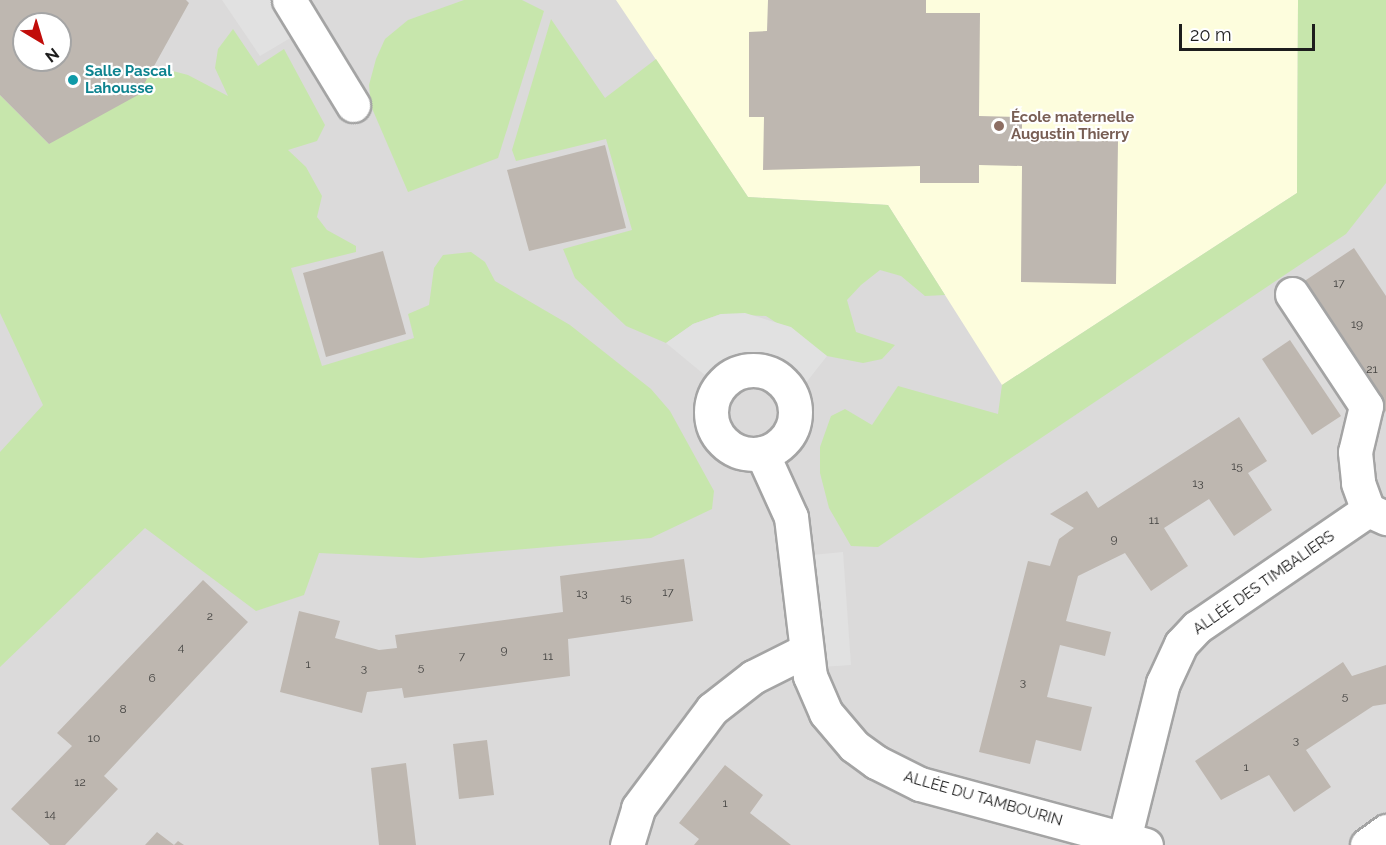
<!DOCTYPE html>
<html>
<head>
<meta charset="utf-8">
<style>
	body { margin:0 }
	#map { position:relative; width:1386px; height:845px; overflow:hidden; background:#eeebe4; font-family:Raleway,sans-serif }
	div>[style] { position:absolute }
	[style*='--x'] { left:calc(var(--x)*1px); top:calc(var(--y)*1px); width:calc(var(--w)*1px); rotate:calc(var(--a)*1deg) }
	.residential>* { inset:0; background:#dbdada }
	.education>* { inset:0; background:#fdfddd }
	.grass>* { inset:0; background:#c7e6ac }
	.parking>* { inset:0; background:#e1e1e1 }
	.building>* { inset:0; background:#beb7b0 }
	.roads { filter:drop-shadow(2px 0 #a4a4a4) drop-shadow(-2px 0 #a4a4a4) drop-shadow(0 2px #a4a4a4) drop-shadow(0 -2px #a4a4a4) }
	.minor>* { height:33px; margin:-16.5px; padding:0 16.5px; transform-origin:16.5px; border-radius:16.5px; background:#fff }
	.minor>.ring { margin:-16.5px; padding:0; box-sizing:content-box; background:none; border:33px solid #fff; border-radius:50% }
	.dots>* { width:16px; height:16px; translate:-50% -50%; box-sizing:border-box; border:3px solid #fff; border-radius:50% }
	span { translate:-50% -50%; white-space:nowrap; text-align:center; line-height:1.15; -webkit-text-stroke:4.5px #fff; paint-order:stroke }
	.number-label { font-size:12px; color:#454442 }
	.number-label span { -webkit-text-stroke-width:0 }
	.culture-label { font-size:15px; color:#0d838f; font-weight:700 }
	.left { translate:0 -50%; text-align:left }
	.education-label { font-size:15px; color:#785e54; font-weight:700 }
	.street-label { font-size:15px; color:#1d1d1d }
	.north { position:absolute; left:12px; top:12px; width:60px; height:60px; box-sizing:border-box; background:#fff; border:2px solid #a5a5a5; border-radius:50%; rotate:142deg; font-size:16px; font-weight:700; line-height:24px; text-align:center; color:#1d1d1d }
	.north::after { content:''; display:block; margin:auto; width:21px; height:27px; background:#c10d0a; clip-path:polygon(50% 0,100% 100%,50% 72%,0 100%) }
	.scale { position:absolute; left:1179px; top:24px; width:136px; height:27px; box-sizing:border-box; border:3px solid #1d1d1d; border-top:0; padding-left:8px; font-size:18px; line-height:21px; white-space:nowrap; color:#1d1d1d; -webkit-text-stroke:4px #fff; paint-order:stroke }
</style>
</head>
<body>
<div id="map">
	<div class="residential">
		<i style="clip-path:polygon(evenodd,0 0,1386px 0,1386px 845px,0 845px,0 0,24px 24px,60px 24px,60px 60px,24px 60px,24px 24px)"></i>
	</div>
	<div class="education">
		<i style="clip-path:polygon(616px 0,1298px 0,1297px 193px,1002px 385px,888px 205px,748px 197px)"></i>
	</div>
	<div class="grass">
		<i style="clip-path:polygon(464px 0,522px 0,544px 11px,498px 158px,408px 192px,371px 106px,369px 85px,376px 59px,385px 39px,408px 20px)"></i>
		<i style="clip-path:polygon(1298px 0,1386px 0,1386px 183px,1346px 234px,878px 547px,851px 546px,829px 508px,820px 473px,820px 447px,831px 416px,845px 409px,872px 425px,898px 386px,998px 414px,1002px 385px,1297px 193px)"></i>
		<i style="clip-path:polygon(551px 19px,605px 98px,656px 59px,748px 197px,888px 205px,945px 295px,925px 296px,901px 276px,880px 270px,861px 285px,847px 300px,856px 332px,895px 345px,882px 359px,863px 363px,827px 356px,766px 316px,721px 314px,693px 324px,666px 343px,626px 326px,575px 278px,563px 249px,632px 230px,606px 139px,516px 161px,512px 150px)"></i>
		<i style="clip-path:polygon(233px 29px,258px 66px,284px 49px,325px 125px,317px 141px,288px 150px,306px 167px,322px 196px,317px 217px,327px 230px,356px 246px,356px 252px,291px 268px,322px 366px,414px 338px,408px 314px,429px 305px,434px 268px,443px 255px,471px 252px,485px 262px,495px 281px,570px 325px,651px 389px,670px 411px,714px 491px,712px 509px,651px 538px,421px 558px,319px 553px,304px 595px,256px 611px,145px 528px,0 667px,0 452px,43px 405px,0 313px,0 95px,49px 144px,154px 66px,188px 75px,228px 96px,215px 68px,218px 49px)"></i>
	</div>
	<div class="parking">
		<i style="clip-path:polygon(222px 0,271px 0,292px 37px,260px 56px)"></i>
		<i style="clip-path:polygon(745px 313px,791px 327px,827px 356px,805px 384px,792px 369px,763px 355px,734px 358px,706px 376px,666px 343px,693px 324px,721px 314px)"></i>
		<i style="clip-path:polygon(843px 552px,851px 665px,821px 667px,812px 555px)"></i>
	</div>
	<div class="building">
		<i style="clip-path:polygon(evenodd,0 0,186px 0,189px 3px,138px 95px,49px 144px,0 95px,0 0,24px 24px,60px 24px,60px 60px,24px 60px,24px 24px)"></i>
		<i style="clip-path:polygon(768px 0,926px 0,926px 13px,980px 13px,979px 116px,1022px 117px,1022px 141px,1118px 141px,1116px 284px,1021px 282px,1022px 166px,979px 165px,979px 183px,920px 183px,920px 166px,763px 170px,764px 117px,749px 117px,749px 32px,767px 31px)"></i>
		<i style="clip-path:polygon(605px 145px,626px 228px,529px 251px,507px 170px)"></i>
		<i style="clip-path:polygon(1354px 248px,1386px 296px,1386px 412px,1300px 284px)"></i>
		<i style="clip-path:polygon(383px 251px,406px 334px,326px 357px,303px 273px)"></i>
		<i style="clip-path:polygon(1290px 340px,1341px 416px,1312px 435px,1262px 359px)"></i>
		<i style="clip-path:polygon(1239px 417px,1267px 461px,1248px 473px,1272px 510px,1234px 536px,1209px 499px,1164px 528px,1188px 566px,1151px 591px,1125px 553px,1078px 576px,1066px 621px,1111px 632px,1105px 656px,1060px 645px,1047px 697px,1092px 707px,1081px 751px,1036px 740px,1030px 764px,979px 752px,1028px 561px,1050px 566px,1059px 539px,1074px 528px,1050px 514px,1087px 491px,1098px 508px)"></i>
		<i style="clip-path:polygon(684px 559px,693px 621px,568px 639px,570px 676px,404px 698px,402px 688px,367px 692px,362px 713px,280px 692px,299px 611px,340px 621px,335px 638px,379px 650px,397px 648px,395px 635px,563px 612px,560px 576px)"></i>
		<i style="clip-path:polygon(203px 580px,248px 622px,104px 776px,118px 789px,65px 845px,50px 845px,11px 809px,72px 746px,57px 733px)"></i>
		<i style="clip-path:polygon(1343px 662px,1352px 676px,1386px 665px,1386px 704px,1373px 706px,1306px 750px,1331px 787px,1294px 812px,1269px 775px,1221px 800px,1195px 761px)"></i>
		<i style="clip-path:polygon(487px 740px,494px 795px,459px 799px,453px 744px)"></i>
		<i style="clip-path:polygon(406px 763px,416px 845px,379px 845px,371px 768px)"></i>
		<i style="clip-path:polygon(725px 765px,763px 795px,750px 813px,791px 845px,694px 845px,699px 839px,679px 823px)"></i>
		<i style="clip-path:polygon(157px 832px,174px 845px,178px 841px,184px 845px,145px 845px)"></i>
	</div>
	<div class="roads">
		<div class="minor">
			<i style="--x:289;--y:0;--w:123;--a:58.6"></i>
			<i style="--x:1292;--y:294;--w:134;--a:56.5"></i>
			<i style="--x:1366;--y:406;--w:47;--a:103.4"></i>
			<i style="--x:1355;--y:452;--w:31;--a:84"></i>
			<i style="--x:1358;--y:483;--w:29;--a:70"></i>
			<i class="ring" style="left:711px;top:370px;width:51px;height:51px"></i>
			<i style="--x:762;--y:453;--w:70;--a:65.6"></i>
			<i style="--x:791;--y:517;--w:160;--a:83.2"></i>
			<i style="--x:810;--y:676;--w:40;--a:66.6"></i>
			<i style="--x:826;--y:713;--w:43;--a:49.7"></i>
			<i style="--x:854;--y:746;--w:27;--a:36"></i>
			<i style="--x:876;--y:762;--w:49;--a:26.6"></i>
			<i style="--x:920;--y:784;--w:234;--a:15.1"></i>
			<i style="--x:1124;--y:839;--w:161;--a:-76"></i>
			<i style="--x:1163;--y:683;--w:43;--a:-65.2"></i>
			<i style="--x:1181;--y:644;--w:23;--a:-47"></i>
			<i style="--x:1197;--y:627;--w:207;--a:-34.4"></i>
			<i style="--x:1368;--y:510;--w:20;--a:24"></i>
			<i style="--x:627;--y:845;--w:39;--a:-73"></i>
			<i style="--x:638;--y:808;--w:124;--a:-53.2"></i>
			<i style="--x:712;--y:709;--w:52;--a:-38"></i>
			<i style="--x:753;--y:677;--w:58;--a:-26.6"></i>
			<i style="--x:1367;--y:845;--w:24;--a:-36"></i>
		</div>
	</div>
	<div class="dots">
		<i style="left:73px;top:80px;background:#0f9aa8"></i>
		<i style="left:999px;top:126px;background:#8d6e63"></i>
	</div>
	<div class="number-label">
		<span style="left:1339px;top:284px">17</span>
		<span style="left:1357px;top:325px">19</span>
		<span style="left:1372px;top:370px">21</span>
		<span style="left:1237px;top:467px">15</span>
		<span style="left:1198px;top:484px">13</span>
		<span style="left:1154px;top:521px">11</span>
		<span style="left:1114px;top:540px">9</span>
		<span style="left:668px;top:593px">17</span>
		<span style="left:582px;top:594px">13</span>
		<span style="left:626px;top:599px">15</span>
		<span style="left:210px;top:617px">2</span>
		<span style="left:181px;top:648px">4</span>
		<span style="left:504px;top:651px">9</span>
		<span style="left:462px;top:657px">7</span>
		<span style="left:548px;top:657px">11</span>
		<span style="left:308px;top:665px">1</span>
		<span style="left:421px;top:668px">5</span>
		<span style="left:364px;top:669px">3</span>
		<span style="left:152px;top:679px">6</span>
		<span style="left:1023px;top:683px">3</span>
		<span style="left:1345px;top:697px">5</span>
		<span style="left:123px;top:710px">8</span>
		<span style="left:94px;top:739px">10</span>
		<span style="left:1296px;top:741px">3</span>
		<span style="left:1246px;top:768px">1</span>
		<span style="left:80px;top:783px">12</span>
		<span style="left:725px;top:804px">1</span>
		<span style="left:50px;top:815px">14</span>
	</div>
	<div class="culture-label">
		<span class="left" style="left:85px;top:80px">Salle Pascal<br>Lahousse</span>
	</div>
	<div class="education-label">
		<span class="left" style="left:1011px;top:126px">École maternelle<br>Augustin Thierry</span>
	</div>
	<div class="street-label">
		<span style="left:1264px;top:583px;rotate:-35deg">ALLÉE DES TIMBALIERS</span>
		<span style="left:983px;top:799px;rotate:16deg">ALLÉE DU TAMBOURIN</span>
	</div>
	<div class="north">N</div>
	<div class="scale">20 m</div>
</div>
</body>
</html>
